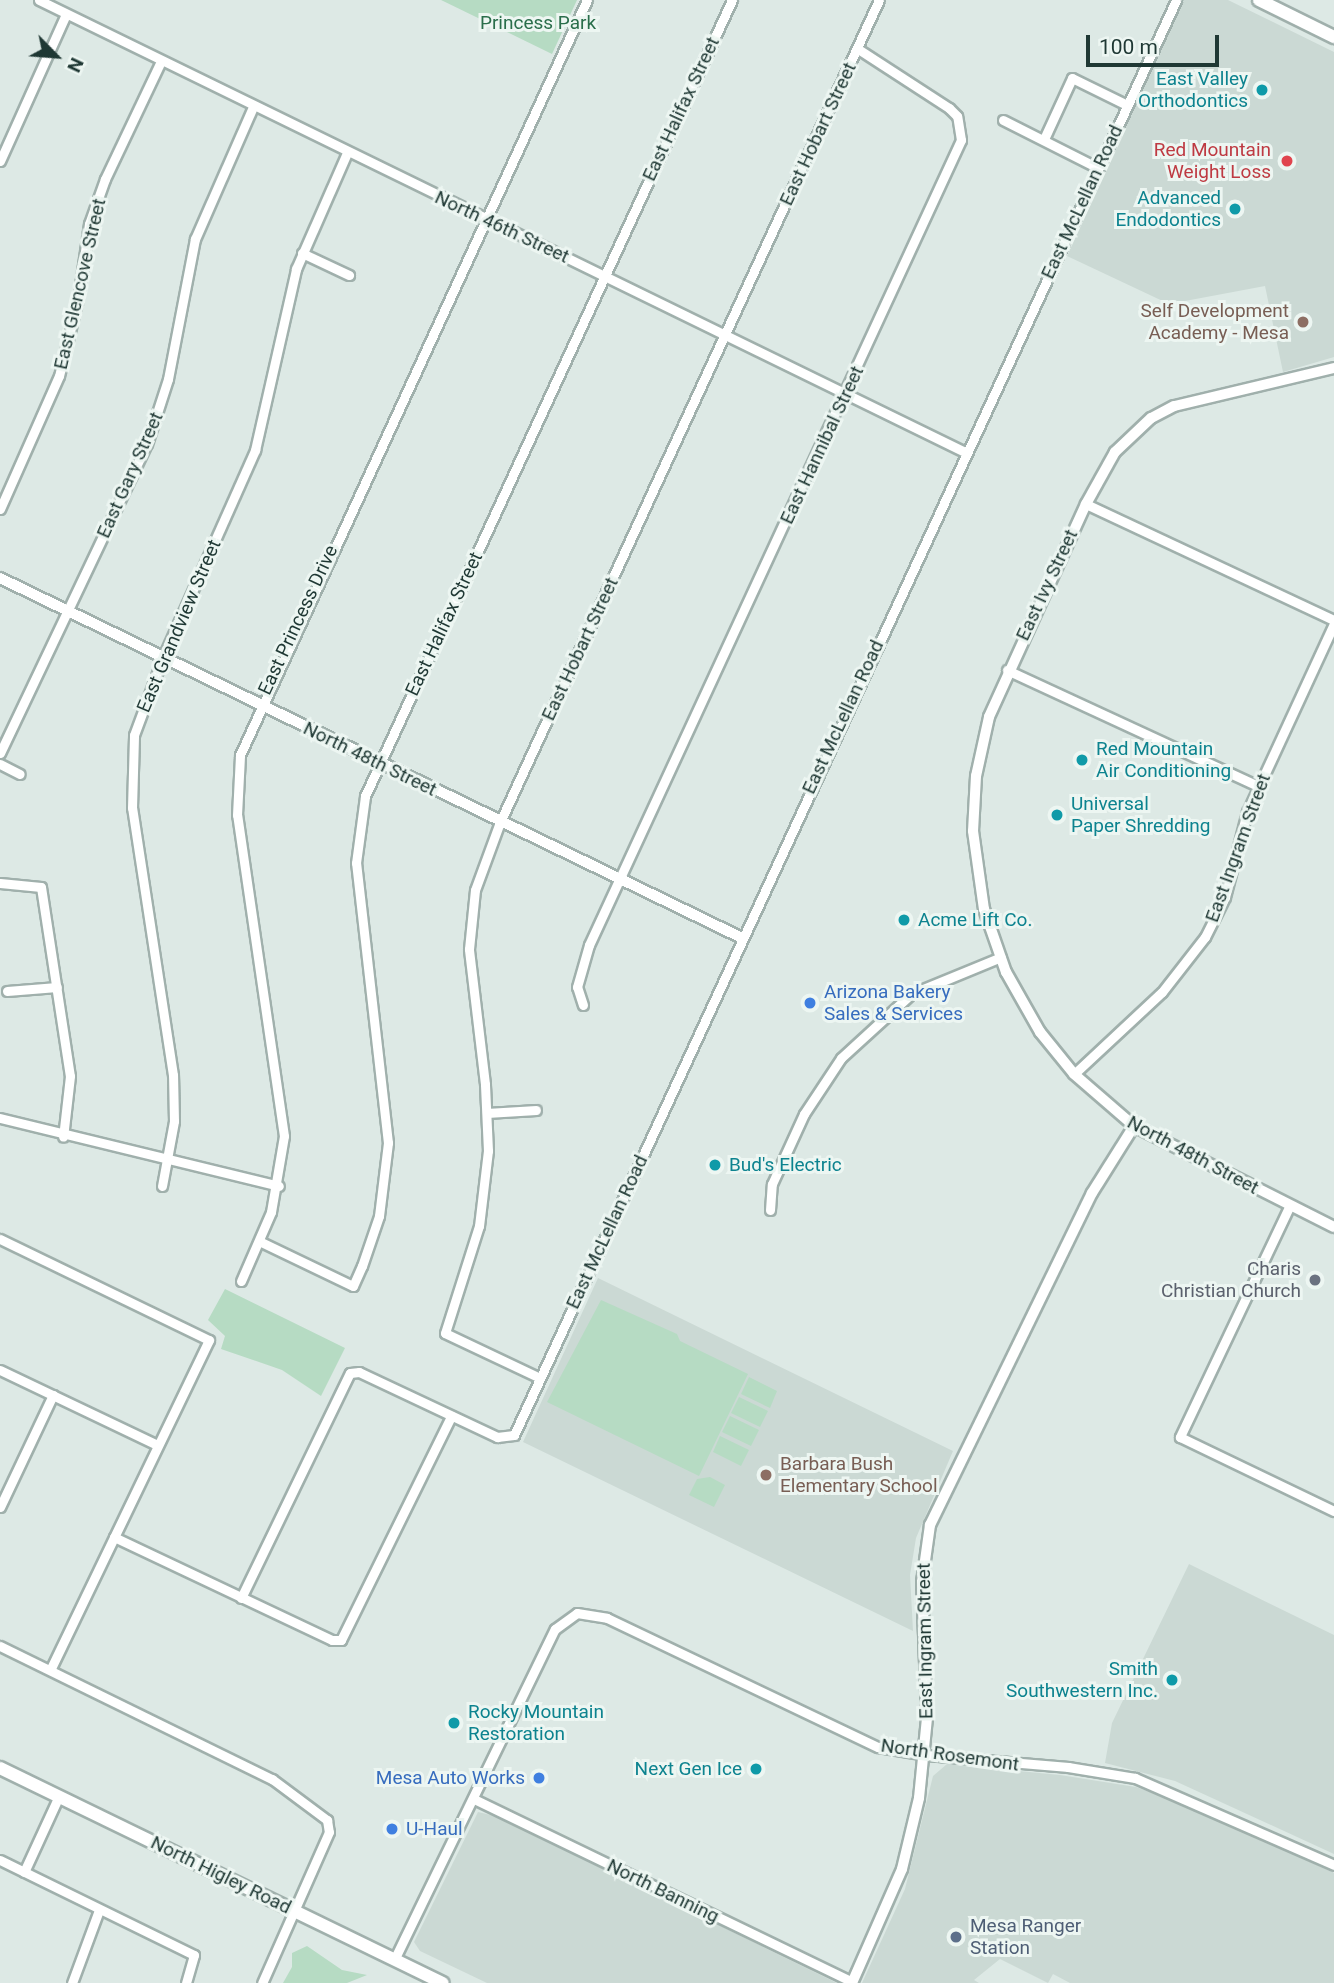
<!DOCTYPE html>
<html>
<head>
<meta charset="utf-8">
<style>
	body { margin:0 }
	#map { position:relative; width:1334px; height:1983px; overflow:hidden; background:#dde9e5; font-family:Roboto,sans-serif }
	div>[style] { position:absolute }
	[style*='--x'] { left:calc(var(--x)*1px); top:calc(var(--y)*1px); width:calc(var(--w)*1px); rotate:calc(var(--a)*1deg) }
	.built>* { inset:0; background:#cbd9d4 }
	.green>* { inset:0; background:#b6dbc3 }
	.roads { filter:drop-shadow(2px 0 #a0b0ac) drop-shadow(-2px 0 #a0b0ac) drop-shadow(0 2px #a0b0ac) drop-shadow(0 -2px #a0b0ac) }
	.minor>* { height:9px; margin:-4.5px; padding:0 4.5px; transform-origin:4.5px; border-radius:4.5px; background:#fff }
	.tertiary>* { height:10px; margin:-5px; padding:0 5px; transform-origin:5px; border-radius:5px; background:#fff }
	.secondary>* { height:12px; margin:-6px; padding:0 6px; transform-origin:6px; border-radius:6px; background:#fff }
	.dots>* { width:19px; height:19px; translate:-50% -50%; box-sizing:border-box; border:4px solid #edf6f2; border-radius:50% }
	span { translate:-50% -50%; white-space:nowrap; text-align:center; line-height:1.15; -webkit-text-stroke:6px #edf6f2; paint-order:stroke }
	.park-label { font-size:19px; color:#2a6e4b }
	.culture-label { font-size:19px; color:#0d838f }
	.right { translate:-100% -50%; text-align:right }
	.left { translate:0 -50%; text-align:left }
	.street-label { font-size:19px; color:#1f3834 }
	.health-label { font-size:19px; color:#be3a42 }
	.education-label { font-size:19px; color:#785e54 }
	.shop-label { font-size:19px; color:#366cbe }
	.worship-label { font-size:19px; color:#5b616d }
	.service-label { font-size:19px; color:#4e5e75 }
	.north { position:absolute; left:21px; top:21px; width:70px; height:70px; -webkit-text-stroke:5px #edf6f2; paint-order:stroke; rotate:115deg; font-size:19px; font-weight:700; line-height:28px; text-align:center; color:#1f3834 }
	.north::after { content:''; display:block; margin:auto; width:24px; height:32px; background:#1f3834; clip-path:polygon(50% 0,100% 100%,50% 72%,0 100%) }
	.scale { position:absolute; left:1086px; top:35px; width:133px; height:32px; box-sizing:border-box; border:4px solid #1f3834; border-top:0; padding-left:9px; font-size:21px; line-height:24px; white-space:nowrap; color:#1f3834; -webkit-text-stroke:5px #edf6f2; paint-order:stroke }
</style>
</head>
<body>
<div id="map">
	<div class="built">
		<i style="clip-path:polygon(1184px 0,1228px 0,1334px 52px,1334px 357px,1283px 372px,1265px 286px,1169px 304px,1067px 256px)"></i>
		<i style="clip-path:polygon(598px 1278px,953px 1451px,916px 1538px,910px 1575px,913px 1631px,523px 1442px)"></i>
		<i style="clip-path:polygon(1189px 1564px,1334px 1635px,1334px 1854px,1175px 1781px,1105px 1763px,1112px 1723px)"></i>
		<i style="clip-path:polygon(947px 1764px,1060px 1775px,1136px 1787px,1199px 1810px,1334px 1873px,1334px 1983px,1070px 1983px,1053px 1974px,1048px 1983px,1000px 1959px,974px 1980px,979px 1983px,862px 1983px,905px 1889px,933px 1776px)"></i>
		<i style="clip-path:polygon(478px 1812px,495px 1816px,837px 1983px,487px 1983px,420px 1951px,414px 1942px)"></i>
	</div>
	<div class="green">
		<i style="clip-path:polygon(441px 0,577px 0,552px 54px)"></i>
		<i style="clip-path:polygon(225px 1289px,345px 1348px,321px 1396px,282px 1370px,221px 1349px,225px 1336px,208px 1320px)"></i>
		<i style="clip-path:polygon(601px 1300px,677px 1334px,680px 1341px,748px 1374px,699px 1476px,547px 1402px)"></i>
		<i style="clip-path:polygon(749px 1377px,777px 1391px,770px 1408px,741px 1394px)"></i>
		<i style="clip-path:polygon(739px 1397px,768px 1411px,760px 1427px,731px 1413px)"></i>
		<i style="clip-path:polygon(730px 1416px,759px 1430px,751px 1446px,722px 1432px)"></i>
		<i style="clip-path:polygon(720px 1436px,749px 1450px,741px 1466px,713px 1452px)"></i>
		<i style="clip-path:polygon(710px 1477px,725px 1485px,714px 1507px,689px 1495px,697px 1479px)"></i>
		<i style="clip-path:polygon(307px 1946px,342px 1970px,367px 1975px,347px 1983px,283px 1983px,292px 1967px,292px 1953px)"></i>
	</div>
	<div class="roads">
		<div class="minor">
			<i style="--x:39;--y:0;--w:1030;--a:26.02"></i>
			<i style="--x:1003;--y:120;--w:106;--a:26.8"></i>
			<i style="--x:1044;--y:139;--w:67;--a:-65.3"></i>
			<i style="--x:1072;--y:78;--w:61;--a:26.1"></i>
			<i style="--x:0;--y:161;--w:161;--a:-65.8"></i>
			<i style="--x:302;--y:253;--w:52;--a:25.1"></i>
			<i style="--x:1086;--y:504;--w:274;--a:25.1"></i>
			<i style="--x:0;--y:509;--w:145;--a:-66.1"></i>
			<i style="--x:59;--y:376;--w:79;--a:-76.1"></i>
			<i style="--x:78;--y:299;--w:76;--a:-81.7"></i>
			<i style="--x:89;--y:224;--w:48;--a:-70.4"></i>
			<i style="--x:105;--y:179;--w:131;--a:-64.6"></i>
			<i style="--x:1007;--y:670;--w:277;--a:24.8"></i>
			<i style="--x:0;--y:753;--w:342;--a:-64.6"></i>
			<i style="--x:147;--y:444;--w:68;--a:-72.1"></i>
			<i style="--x:168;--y:379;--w:143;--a:-79.1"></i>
			<i style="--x:195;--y:239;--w:144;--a:-66.3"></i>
			<i style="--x:0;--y:764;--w:22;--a:27"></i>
			<i style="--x:0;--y:883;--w:41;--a:5.6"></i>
			<i style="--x:41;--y:887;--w:191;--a:81.3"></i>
			<i style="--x:70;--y:1076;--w:61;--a:96.5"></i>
			<i style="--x:7;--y:991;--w:50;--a:-4.6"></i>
			<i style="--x:583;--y:1005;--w:19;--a:-108"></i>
			<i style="--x:577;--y:987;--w:44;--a:-74.1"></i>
			<i style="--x:589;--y:945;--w:887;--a:-65.2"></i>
			<i style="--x:961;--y:140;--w:24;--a:-99"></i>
			<i style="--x:957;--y:116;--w:11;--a:-135"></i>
			<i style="--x:949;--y:108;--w:108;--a:-147"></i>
			<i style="--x:1074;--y:1074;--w:120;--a:-43"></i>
			<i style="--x:1162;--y:992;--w:70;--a:-52"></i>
			<i style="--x:1205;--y:937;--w:45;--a:-63.4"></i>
			<i style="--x:1225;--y:897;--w:88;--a:-75.5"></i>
			<i style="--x:1247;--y:812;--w:207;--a:-65.2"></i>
			<i style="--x:487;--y:1113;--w:49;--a:-3.5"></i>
			<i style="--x:0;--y:1118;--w:287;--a:13.7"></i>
			<i style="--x:162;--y:1186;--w:66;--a:-79.5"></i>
			<i style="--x:174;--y:1121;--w:46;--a:-91.2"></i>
			<i style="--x:173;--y:1075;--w:270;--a:-98.7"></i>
			<i style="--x:132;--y:808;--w:73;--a:-88.4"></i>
			<i style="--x:134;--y:735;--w:83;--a:-69.6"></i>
			<i style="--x:163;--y:657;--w:227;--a:-66"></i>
			<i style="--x:255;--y:450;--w:186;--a:-77.2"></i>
			<i style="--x:296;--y:269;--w:127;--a:-66.3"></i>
			<i style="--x:1290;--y:1205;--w:257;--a:115.4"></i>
			<i style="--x:1180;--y:1437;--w:171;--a:25.7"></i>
			<i style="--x:770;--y:1210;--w:26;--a:-86"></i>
			<i style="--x:772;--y:1184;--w:77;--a:-65.4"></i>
			<i style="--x:804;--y:1114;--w:67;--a:-56.5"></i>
			<i style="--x:841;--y:1058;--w:95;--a:-42.4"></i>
			<i style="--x:911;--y:994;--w:97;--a:-22.3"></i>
			<i style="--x:0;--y:1239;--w:232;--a:25.8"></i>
			<i style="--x:209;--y:1340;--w:366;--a:115.7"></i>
			<i style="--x:259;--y:1241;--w:104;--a:25.6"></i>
			<i style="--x:353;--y:1286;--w:22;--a:-66"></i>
			<i style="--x:362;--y:1266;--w:53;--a:-71.2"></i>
			<i style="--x:379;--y:1216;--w:74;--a:-83"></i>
			<i style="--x:388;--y:1143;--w:282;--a:-96.5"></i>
			<i style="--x:356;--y:863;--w:68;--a:-82.3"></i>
			<i style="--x:365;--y:796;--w:877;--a:-65.25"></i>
			<i style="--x:241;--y:1281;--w:75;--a:-66.5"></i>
			<i style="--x:271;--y:1212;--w:77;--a:-80.3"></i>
			<i style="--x:284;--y:1136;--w:324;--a:-98.3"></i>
			<i style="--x:237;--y:815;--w:60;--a:-87.1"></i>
			<i style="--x:240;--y:755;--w:831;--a:-65.32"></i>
			<i style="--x:0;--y:1370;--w:174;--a:25.5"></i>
			<i style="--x:540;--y:1378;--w:105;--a:-154.7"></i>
			<i style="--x:445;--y:1333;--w:112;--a:-72.4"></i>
			<i style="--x:479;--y:1226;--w:76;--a:-83.2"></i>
			<i style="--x:488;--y:1151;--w:67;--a:-92.6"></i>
			<i style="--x:485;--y:1084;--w:136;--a:-96.8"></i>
			<i style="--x:469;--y:949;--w:59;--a:-84.2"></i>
			<i style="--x:475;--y:890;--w:72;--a:-69.8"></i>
			<i style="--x:500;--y:822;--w:905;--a:-65.25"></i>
			<i style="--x:0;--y:1507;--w:124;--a:-64.7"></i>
			<i style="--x:114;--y:1537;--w:241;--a:25.3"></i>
			<i style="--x:332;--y:1640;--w:9;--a:0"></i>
			<i style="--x:341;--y:1640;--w:250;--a:-63.8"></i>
			<i style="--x:241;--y:1598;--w:250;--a:-64.2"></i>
			<i style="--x:350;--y:1373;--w:9;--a:-6"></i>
			<i style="--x:359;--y:1372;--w:153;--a:25.2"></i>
			<i style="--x:497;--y:1437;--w:17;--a:-7"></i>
			<i style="--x:514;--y:1435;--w:1580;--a:-65.23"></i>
			<i style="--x:0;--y:1646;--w:303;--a:26.1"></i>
			<i style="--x:272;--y:1779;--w:69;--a:36.7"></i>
			<i style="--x:327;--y:1820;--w:12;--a:81"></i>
			<i style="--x:329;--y:1832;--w:165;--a:113.9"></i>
			<i style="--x:474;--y:1799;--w:420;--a:25.8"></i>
			<i style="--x:0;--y:1860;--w:216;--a:26.1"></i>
			<i style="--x:194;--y:1955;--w:29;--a:106"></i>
			<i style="--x:24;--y:1872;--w:84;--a:-65.3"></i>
			<i style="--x:394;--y:1960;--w:368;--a:-64.1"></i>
			<i style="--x:555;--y:1629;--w:27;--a:-36"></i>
			<i style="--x:577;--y:1613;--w:30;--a:9"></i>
			<i style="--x:607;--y:1618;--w:300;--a:25.5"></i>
			<i style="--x:878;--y:1747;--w:49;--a:9.5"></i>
			<i style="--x:926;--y:1755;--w:143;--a:4.8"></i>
			<i style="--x:1068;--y:1767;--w:68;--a:9.3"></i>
			<i style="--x:1135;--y:1778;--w:217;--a:23.6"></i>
			<i style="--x:72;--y:1983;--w:78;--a:-69.7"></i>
		</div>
		<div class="tertiary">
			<i style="--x:1334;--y:368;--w:164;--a:166.6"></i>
			<i style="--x:1174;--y:406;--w:26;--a:152"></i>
			<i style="--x:1151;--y:418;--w:50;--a:136.6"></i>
			<i style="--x:1115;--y:452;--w:60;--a:119.1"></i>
			<i style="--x:1086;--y:504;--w:234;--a:114.5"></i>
			<i style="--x:989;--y:717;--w:60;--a:102.4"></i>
			<i style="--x:976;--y:776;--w:55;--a:93.1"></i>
			<i style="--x:973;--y:831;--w:79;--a:82"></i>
			<i style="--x:984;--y:909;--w:67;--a:70.8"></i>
			<i style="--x:1006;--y:972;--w:69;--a:60.5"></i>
			<i style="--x:1040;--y:1032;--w:54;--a:51"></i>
			<i style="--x:1074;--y:1074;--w:79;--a:40.9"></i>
			<i style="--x:1134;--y:1126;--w:224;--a:26.8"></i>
			<i style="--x:0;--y:578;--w:825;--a:25.88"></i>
			<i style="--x:852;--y:1983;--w:124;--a:-66.3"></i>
			<i style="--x:902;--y:1869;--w:73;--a:-76.5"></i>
			<i style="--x:919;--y:1798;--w:80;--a:-84.3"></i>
			<i style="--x:927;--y:1718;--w:136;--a:-92.1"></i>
			<i style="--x:922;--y:1582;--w:58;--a:-82"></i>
			<i style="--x:930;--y:1525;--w:369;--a:-64"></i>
			<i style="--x:1092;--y:1193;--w:79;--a:-57.9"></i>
		</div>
		<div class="secondary">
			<i style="--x:1259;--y:0;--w:84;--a:26.3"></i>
			<i style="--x:0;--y:1768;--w:492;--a:25.9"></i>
		</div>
	</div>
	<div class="dots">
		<i style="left:1262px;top:90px;background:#0f9aa8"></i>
		<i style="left:1287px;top:161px;background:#e0444e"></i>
		<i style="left:1235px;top:209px;background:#0f9aa8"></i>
		<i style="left:1303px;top:322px;background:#8d6e63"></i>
		<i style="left:1082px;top:760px;background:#0f9aa8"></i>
		<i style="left:1057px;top:815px;background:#0f9aa8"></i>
		<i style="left:904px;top:920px;background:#0f9aa8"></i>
		<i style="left:810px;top:1003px;background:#3f7fe0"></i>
		<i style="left:715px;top:1165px;background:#0f9aa8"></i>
		<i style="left:1315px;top:1280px;background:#6b7280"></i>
		<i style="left:766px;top:1475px;background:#8d6e63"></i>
		<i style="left:1172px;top:1680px;background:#0f9aa8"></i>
		<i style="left:454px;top:1723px;background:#0f9aa8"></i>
		<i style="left:756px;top:1769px;background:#0f9aa8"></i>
		<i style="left:539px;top:1778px;background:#3f7fe0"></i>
		<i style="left:392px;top:1829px;background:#3f7fe0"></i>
		<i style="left:956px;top:1937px;background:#5c6f8a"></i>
	</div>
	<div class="park-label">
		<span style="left:538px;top:23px">Princess Park</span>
	</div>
	<div class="culture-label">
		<span class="right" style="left:1248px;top:90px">East Valley<br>Orthodontics</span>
		<span class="right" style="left:1221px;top:209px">Advanced<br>Endodontics</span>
		<span class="left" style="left:1096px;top:760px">Red Mountain<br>Air Conditioning</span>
		<span class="left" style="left:1071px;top:815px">Universal<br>Paper Shredding</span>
		<span class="left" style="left:918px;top:920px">Acme Lift Co.</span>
		<span class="left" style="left:729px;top:1165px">Bud's Electric</span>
		<span class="right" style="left:1158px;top:1680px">Smith<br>Southwestern Inc.</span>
		<span class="left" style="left:468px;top:1723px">Rocky Mountain<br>Restoration</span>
		<span class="right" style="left:742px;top:1769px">Next Gen Ice</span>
	</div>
	<div class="street-label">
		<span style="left:681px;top:109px;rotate:-65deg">East Halifax Street</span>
		<span style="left:818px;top:134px;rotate:-65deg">East Hobart Street</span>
		<span style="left:1082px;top:202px;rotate:-65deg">East McLellan Road</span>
		<span style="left:502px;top:227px;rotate:25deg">North 46th Street</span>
		<span style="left:80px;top:284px;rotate:-77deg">East Glencove Street</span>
		<span style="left:822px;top:445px;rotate:-65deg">East Hannibal Street</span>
		<span style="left:130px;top:475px;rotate:-66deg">East Gary Street</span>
		<span style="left:1047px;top:585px;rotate:-65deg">East Ivy Street</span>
		<span style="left:298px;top:620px;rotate:-65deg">East Princess Drive</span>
		<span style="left:444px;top:624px;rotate:-65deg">East Halifax Street</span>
		<span style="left:179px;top:626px;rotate:-67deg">East Grandview Street</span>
		<span style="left:580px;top:649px;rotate:-65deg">East Hobart Street</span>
		<span style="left:843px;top:717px;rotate:-65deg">East McLellan Road</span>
		<span style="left:370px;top:759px;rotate:26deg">North 48th Street</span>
		<span style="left:1238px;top:848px;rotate:-70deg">East Ingram Street</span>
		<span style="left:1193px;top:1155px;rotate:28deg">North 48th Street</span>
		<span style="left:607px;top:1232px;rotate:-65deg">East McLellan Road</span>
		<span style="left:925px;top:1641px;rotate:-91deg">East Ingram Street</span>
		<span style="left:950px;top:1755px;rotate:8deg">North Rosemont</span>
		<span style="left:221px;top:1875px;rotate:26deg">North Higley Road</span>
		<span style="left:663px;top:1891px;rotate:26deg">North Banning</span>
	</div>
	<div class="health-label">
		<span class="right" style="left:1271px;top:161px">Red Mountain<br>Weight Loss</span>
	</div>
	<div class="education-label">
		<span class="right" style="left:1289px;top:322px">Self Development<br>Academy - Mesa</span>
		<span class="left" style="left:780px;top:1475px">Barbara Bush<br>Elementary School</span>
	</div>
	<div class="shop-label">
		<span class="left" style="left:824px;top:1003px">Arizona Bakery<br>Sales &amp; Services</span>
		<span class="right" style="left:525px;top:1778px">Mesa Auto Works</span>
		<span class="left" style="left:406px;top:1829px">U-Haul</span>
	</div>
	<div class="worship-label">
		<span class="right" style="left:1301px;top:1280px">Charis<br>Christian Church</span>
	</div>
	<div class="service-label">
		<span class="left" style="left:970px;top:1937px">Mesa Ranger<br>Station</span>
	</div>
	<div class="north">N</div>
	<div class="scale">100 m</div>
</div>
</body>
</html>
